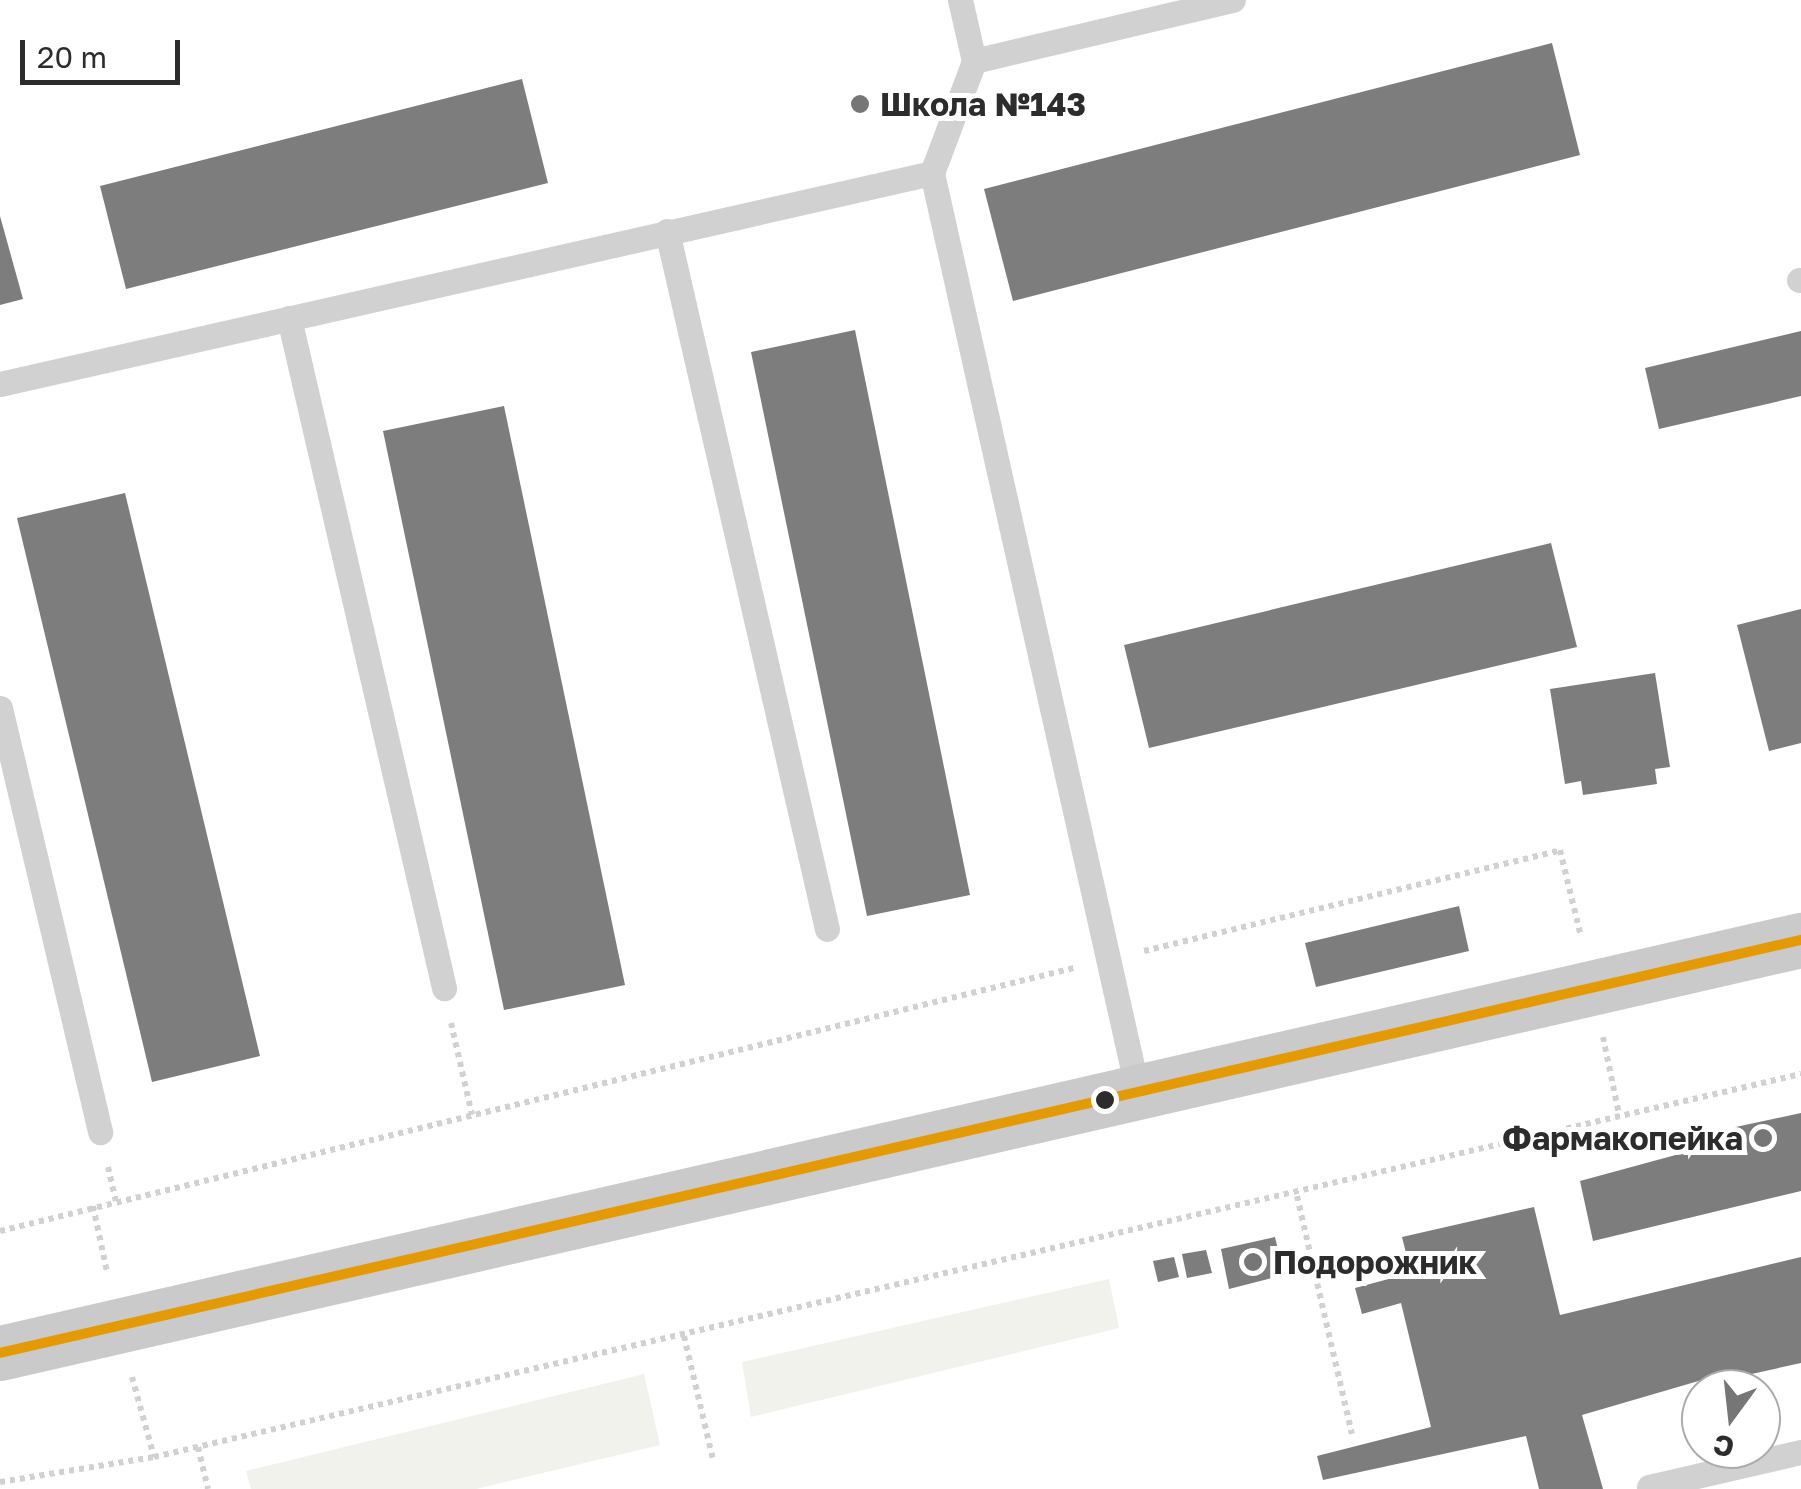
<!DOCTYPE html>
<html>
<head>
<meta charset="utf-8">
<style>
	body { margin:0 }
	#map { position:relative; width:1801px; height:1489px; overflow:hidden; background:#fff; font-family:"Golos Text",sans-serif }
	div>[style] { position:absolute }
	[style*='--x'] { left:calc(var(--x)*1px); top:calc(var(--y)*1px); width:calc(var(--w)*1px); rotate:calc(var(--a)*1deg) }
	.green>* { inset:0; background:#f0f2eb }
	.building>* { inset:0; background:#7d7d7d }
	.path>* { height:6px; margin-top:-3px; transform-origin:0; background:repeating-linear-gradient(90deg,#d1d1d1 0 5px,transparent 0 10px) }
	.lane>* { height:25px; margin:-12.5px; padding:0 12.5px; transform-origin:12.5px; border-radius:12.5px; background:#d1d1d1 }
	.secondary>* { height:55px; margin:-27.5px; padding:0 27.5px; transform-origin:27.5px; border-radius:27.5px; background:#cacaca }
	.bus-1>* { height:10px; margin:-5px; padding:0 5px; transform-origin:5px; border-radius:5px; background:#e39a04 }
	.dots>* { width:28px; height:28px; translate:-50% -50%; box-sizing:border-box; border:5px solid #fff; border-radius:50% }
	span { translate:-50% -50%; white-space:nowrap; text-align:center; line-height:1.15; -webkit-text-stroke:10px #fff; paint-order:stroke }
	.poi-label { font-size:32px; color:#2c2c2c; font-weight:700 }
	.left { translate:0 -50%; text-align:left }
	.right { translate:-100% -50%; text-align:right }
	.north { position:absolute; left:1681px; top:1369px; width:100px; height:100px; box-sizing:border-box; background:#fff; border:2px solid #ababab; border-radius:50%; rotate:195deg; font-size:28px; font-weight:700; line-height:40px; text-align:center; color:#2c2c2c }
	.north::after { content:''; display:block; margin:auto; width:35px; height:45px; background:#767676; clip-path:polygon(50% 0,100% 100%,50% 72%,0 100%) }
	.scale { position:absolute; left:20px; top:40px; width:160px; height:45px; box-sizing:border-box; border:5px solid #2c2c2c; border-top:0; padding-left:12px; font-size:30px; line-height:35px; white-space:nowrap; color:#2c2c2c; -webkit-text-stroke:8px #fff; paint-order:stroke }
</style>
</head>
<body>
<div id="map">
	<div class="green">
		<i style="clip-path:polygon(1109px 1279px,1119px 1328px,751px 1417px,742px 1362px)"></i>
		<i style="clip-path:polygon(644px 1374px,660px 1445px,476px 1489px,251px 1489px,246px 1471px)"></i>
	</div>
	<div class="building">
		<i style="clip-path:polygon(1552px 43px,1580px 155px,1013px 301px,984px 189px)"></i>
		<i style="clip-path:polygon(522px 79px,548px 183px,126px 289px,100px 186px)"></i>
		<i style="clip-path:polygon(0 216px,23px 299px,0 305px)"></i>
		<i style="clip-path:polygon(855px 330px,970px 895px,867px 916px,751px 352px)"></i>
		<i style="clip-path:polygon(1801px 331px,1801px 396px,1659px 429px,1645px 368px)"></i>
		<i style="clip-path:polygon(504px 406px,625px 985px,504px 1010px,383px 431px)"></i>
		<i style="clip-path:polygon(125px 493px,260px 1056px,152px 1082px,17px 518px)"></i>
		<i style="clip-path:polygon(1551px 543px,1577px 647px,1149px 748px,1124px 645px)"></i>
		<i style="clip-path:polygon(1801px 609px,1801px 743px,1769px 751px,1737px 625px)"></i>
		<i style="clip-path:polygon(1655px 673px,1670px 767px,1655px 769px,1657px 784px,1583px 795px,1581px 781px,1565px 784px,1550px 689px)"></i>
		<i style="clip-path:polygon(1459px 906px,1469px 951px,1316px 987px,1305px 943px)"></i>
		<i style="clip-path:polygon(1801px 1113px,1801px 1191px,1593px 1241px,1580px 1181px,1705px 1147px,1703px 1134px)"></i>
		<i style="clip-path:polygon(1534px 1207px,1560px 1315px,1801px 1257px,1801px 1363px,1720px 1381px,1719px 1375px,1582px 1415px,1603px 1489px,1539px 1489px,1526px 1436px,1323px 1480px,1317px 1456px,1431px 1427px,1401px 1303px,1362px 1314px,1355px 1288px,1411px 1273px,1402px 1237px)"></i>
		<i style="clip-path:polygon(1275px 1237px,1284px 1275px,1229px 1289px,1221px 1249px)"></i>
		<i style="clip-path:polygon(1206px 1250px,1212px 1273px,1187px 1278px,1182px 1254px)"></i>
		<i style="clip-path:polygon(1174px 1257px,1179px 1277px,1158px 1282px,1153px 1261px)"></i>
	</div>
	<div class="path">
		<i style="--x:1144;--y:951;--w:428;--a:-13.6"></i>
		<i style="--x:1560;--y:850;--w:89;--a:76.4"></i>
		<i style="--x:451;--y:1023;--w:94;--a:77.1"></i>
		<i style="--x:1603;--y:1037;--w:79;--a:78.3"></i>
		<i style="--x:108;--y:1167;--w:35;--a:77"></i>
		<i style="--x:1297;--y:1196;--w:244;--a:77"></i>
		<i style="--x:93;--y:1206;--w:67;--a:78"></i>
		<i style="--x:0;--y:1231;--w:1106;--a:-13.76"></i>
		<i style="--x:684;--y:1336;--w:127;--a:76.8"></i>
		<i style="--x:132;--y:1377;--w:83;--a:74.6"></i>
		<i style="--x:198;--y:1447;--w:43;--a:76.6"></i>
		<i style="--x:0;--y:1482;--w:156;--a:-9.2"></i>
		<i style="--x:154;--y:1457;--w:1691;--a:-13.09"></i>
	</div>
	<div class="lane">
		<i style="--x:974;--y:61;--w:266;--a:-13.3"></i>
		<i style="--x:932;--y:173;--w:120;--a:-69.4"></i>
		<i style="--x:974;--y:61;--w:63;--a:-102.9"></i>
		<i style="--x:667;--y:231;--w:716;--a:77.09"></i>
		<i style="--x:1799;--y:280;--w:2;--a:0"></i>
		<i style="--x:289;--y:318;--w:688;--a:76.97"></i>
		<i style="--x:0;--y:384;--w:956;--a:-12.76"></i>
		<i style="--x:932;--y:173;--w:942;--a:77.37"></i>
		<i style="--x:0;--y:708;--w:436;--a:76.7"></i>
		<i style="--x:1649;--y:1487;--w:156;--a:-13"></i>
	</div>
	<div class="secondary">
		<i style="--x:0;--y:1353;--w:1848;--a:-12.92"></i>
	</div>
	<div class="bus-1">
		<i style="--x:0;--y:1353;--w:1848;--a:-12.92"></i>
	</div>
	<div class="dots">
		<i style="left:860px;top:104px;background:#767676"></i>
		<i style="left:1105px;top:1100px;background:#2c2c2c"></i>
		<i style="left:1763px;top:1138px;background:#767676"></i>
		<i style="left:1253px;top:1262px;background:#767676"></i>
	</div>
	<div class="poi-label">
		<span class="left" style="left:880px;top:104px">Школа №143</span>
		<span class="right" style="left:1743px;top:1138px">Фармакопейка</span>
		<span class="left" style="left:1273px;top:1262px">Подорожник</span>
	</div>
	<div class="north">С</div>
	<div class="scale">20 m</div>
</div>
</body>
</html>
